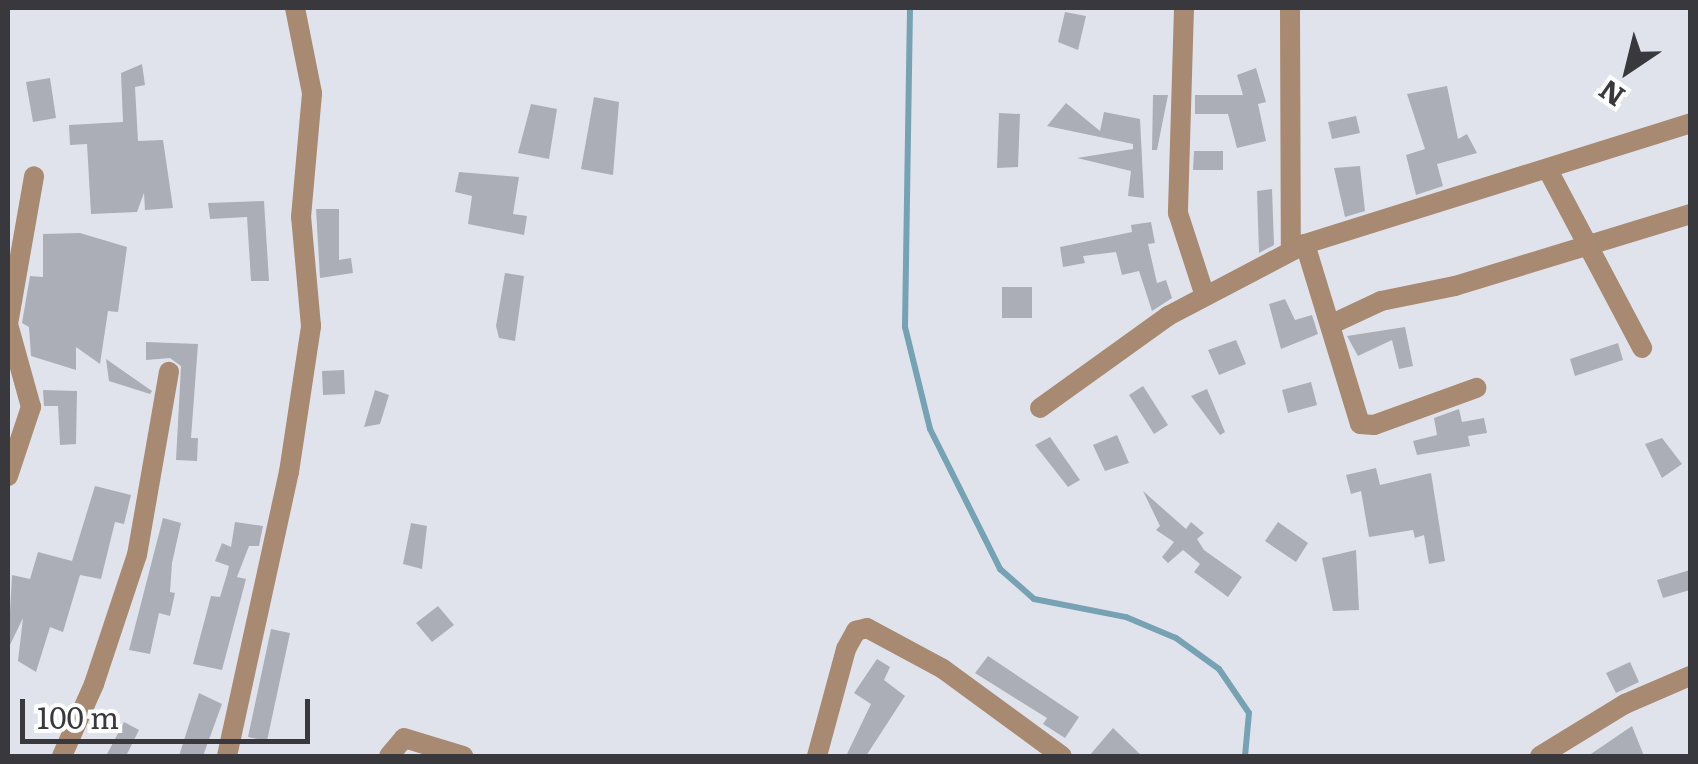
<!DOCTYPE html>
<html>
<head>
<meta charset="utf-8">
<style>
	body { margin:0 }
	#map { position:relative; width:1698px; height:764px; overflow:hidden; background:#e1e3ec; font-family:Literata,serif }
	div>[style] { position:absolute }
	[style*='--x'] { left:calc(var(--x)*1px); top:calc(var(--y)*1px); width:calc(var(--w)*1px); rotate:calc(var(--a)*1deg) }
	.stream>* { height:6px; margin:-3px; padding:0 3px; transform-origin:3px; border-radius:3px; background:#76a2b4 }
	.building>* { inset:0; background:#acaeb7 }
	.street>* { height:20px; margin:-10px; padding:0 10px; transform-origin:10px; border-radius:10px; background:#a88971 }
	span { translate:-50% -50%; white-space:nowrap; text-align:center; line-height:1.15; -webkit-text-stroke:8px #fff; paint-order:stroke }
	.frame { position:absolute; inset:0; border:10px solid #39393d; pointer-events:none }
	.north { position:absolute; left:1578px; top:20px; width:100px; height:100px; -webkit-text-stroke:8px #fff; paint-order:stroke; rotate:215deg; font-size:28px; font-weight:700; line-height:40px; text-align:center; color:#39393d }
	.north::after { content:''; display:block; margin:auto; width:35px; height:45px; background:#39393d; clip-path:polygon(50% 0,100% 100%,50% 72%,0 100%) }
	.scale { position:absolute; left:20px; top:699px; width:290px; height:45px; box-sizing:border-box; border:5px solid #39393d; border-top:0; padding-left:12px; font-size:30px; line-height:35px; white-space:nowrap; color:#39393d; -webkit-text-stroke:8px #fff; paint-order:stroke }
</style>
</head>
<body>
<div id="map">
	<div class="stream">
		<i style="--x:910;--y:8;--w:319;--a:90.9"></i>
		<i style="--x:905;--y:327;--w:105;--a:76.2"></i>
		<i style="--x:930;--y:429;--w:157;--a:63.4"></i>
		<i style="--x:1000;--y:569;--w:45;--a:41.4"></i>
		<i style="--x:1034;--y:599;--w:94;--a:11.1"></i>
		<i style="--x:1126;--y:617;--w:54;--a:22.8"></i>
		<i style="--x:1176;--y:638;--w:53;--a:35.8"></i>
		<i style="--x:1219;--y:669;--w:53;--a:55.7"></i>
		<i style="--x:1249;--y:713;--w:43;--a:95.3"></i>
	</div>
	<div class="building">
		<i style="clip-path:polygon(1065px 12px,1086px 16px,1078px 50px,1058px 42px)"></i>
		<i style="clip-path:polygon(142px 64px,145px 85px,135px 87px,138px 141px,163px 140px,173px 208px,145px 210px,144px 193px,137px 212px,91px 214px,87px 144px,70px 145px,69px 125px,123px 122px,121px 73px)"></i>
		<i style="clip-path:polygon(1256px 68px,1266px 102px,1258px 104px,1266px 141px,1237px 148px,1228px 114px,1195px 114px,1195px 95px,1243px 95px,1237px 75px)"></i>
		<i style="clip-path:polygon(50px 78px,56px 118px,33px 122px,26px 82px)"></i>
		<i style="clip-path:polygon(1447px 86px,1458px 139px,1467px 134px,1477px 153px,1437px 164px,1443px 186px,1416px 195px,1406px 155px,1425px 149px,1407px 94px)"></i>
		<i style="clip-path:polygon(1153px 95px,1168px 95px,1157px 150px,1152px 150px)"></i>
		<i style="clip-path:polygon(594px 97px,619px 102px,613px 175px,581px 169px)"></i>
		<i style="clip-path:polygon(1066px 103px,1100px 131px,1104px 112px,1140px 119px,1144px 198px,1128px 196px,1131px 171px,1077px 158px,1133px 149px,1133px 144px,1047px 126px)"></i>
		<i style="clip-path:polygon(531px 104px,557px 109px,549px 159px,518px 153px)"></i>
		<i style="clip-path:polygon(999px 113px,1020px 114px,1018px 167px,997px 168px)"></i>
		<i style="clip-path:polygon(1356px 116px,1360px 133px,1332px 139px,1328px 122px)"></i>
		<i style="clip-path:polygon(1194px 151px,1223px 151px,1223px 170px,1193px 170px)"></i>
		<i style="clip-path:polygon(1360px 166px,1365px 211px,1345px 217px,1334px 168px)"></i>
		<i style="clip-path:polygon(459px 172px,519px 177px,513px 214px,527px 216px,524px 235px,468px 224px,472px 196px,455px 192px)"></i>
		<i style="clip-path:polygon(1272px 189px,1274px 245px,1259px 253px,1257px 191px)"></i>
		<i style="clip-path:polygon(264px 201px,269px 281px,251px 281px,247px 217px,210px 219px,208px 203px)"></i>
		<i style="clip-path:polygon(316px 209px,339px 209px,339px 260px,351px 258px,353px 273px,320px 278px)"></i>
		<i style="clip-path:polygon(1151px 222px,1155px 243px,1148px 244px,1157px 283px,1166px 280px,1172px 298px,1152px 311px,1139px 271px,1122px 275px,1116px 252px,1083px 256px,1085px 263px,1063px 267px,1060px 247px,1132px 232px,1131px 225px)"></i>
		<i style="clip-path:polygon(80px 233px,127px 247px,118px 312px,108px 311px,100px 364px,76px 347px,76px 370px,31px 356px,29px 327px,22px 323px,30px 276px,43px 277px,43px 234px)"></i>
		<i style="clip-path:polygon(505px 273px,524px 276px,515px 341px,499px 338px,496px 326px)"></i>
		<i style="clip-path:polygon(1002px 287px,1032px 287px,1032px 318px,1002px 318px)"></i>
		<i style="clip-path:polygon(1285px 299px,1295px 320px,1312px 315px,1318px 334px,1281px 349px,1269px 304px)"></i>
		<i style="clip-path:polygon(1405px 327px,1413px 366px,1399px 369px,1392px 340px,1358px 356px,1347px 336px)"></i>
		<i style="clip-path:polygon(1236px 340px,1246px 364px,1219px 375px,1208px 350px)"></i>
		<i style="clip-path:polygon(146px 342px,198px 344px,191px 438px,198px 438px,197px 461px,176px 460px,181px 366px,170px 358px,146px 360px)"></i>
		<i style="clip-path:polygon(1618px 343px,1623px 360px,1575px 376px,1570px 359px)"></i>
		<i style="clip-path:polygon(106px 359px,152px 391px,150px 394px,109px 381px)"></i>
		<i style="clip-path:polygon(344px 370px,345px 394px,323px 395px,322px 371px)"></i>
		<i style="clip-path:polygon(1311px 382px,1317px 405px,1288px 413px,1282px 390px)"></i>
		<i style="clip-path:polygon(1143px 386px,1168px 425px,1154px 434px,1129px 395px)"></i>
		<i style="clip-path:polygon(1207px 389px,1225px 432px,1220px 435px,1191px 396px)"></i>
		<i style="clip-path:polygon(43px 390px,77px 391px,76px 444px,60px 445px,58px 406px,44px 406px)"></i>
		<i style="clip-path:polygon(375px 390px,389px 395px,380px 424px,364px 427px)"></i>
		<i style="clip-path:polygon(1459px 409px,1462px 422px,1484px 418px,1487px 433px,1468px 436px,1470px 446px,1417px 455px,1413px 441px,1437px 435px,1434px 418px)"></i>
		<i style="clip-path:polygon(1117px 435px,1129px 463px,1105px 471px,1093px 445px)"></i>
		<i style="clip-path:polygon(1050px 437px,1080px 480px,1068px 487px,1035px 445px)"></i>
		<i style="clip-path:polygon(1662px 438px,1682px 464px,1662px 478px,1645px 444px)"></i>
		<i style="clip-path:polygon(1376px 468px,1380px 485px,1431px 473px,1445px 561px,1429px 564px,1424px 535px,1415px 538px,1413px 530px,1369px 537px,1361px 491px,1351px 494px,1346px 475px)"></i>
		<i style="clip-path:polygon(95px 486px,131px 495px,124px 524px,115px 522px,101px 579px,80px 575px,63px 632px,50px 627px,36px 672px,18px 661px,23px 618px,8px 649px,12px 575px,30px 579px,38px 552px,72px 561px)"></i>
		<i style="clip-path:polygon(1143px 491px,1186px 529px,1191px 522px,1204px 533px,1197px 539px,1204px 550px,1242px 577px,1228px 597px,1194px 572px,1200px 564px,1183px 550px,1168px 563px,1162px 557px,1174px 542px,1156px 530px,1160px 526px)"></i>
		<i style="clip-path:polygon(163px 518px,181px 523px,172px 563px,170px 592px,175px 593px,170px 616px,159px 613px,150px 654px,129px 650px)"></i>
		<i style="clip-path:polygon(235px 522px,263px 526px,259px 546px,249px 546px,237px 577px,246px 579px,222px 670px,193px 664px,211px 596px,220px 597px,227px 574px,229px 566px,215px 561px,222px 543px,231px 547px)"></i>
		<i style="clip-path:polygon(1278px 522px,1308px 543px,1296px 562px,1265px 541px)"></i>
		<i style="clip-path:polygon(411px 523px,427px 526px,422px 569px,403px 564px)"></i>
		<i style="clip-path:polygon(1356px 550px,1359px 610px,1333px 611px,1322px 558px)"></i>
		<i style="clip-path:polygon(1690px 570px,1690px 590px,1663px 598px,1657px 580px)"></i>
		<i style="clip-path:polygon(438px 606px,454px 625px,432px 642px,416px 623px)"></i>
		<i style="clip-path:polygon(271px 629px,290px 633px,267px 741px,248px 737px)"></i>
		<i style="clip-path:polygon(988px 656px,1079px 717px,1065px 738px,1043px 724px,1047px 718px,975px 673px)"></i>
		<i style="clip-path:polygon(877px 659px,890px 667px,884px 680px,905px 696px,866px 756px,846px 756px,871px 704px,854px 693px)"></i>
		<i style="clip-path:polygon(1630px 662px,1639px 682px,1616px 693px,1606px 673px)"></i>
		<i style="clip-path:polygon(199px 693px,222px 704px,203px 756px,179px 756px)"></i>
		<i style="clip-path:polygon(124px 722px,139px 730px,126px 756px,106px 756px)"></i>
		<i style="clip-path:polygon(1632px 726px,1644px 756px,1588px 756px)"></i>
		<i style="clip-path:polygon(1113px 728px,1142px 756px,1089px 756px)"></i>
	</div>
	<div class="street">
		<i style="--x:1184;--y:8;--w:205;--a:91.7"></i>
		<i style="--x:1178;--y:213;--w:87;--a:72"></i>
		<i style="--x:1290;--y:8;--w:243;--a:89.8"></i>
		<i style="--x:1549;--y:172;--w:199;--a:62.1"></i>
		<i style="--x:1305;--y:244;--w:188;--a:73"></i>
		<i style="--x:1360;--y:424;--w:14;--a:4"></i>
		<i style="--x:1374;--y:425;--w:109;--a:-19.9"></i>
		<i style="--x:1332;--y:324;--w:54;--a:-25.1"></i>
		<i style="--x:1381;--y:301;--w:76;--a:-11.5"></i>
		<i style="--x:1455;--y:286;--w:246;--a:-17"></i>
		<i style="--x:1040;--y:408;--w:158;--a:-35.7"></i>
		<i style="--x:1168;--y:316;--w:155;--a:-27.7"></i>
		<i style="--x:1305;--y:244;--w:404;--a:-17.4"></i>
		<i style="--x:8;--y:476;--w:73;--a:-71.6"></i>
		<i style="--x:31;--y:407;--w:86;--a:-105.5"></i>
		<i style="--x:8;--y:324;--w:150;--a:-80"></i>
		<i style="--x:62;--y:756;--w:79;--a:-66"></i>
		<i style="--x:94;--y:684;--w:136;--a:-71.6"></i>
		<i style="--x:137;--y:555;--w:186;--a:-80.1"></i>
		<i style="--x:227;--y:756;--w:291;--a:-77.7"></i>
		<i style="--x:289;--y:472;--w:148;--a:-81.4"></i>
		<i style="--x:311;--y:326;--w:109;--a:-95.2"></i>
		<i style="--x:301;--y:217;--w:124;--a:-84.9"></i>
		<i style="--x:312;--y:93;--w:87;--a:-101.3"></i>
		<i style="--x:389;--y:756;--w:23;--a:-50"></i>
		<i style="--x:404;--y:738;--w:62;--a:17"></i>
		<i style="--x:817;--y:756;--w:111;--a:-74.8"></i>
		<i style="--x:846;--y:649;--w:21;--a:-61"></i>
		<i style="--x:856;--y:631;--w:11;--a:-15"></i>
		<i style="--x:867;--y:628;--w:86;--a:28.3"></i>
		<i style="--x:943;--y:669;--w:147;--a:36.2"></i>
		<i style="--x:1540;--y:756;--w:100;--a:-31.5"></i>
		<i style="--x:1625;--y:704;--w:71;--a:-23.3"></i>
	</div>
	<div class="frame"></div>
	<div class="north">N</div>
	<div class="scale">100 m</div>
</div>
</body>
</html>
